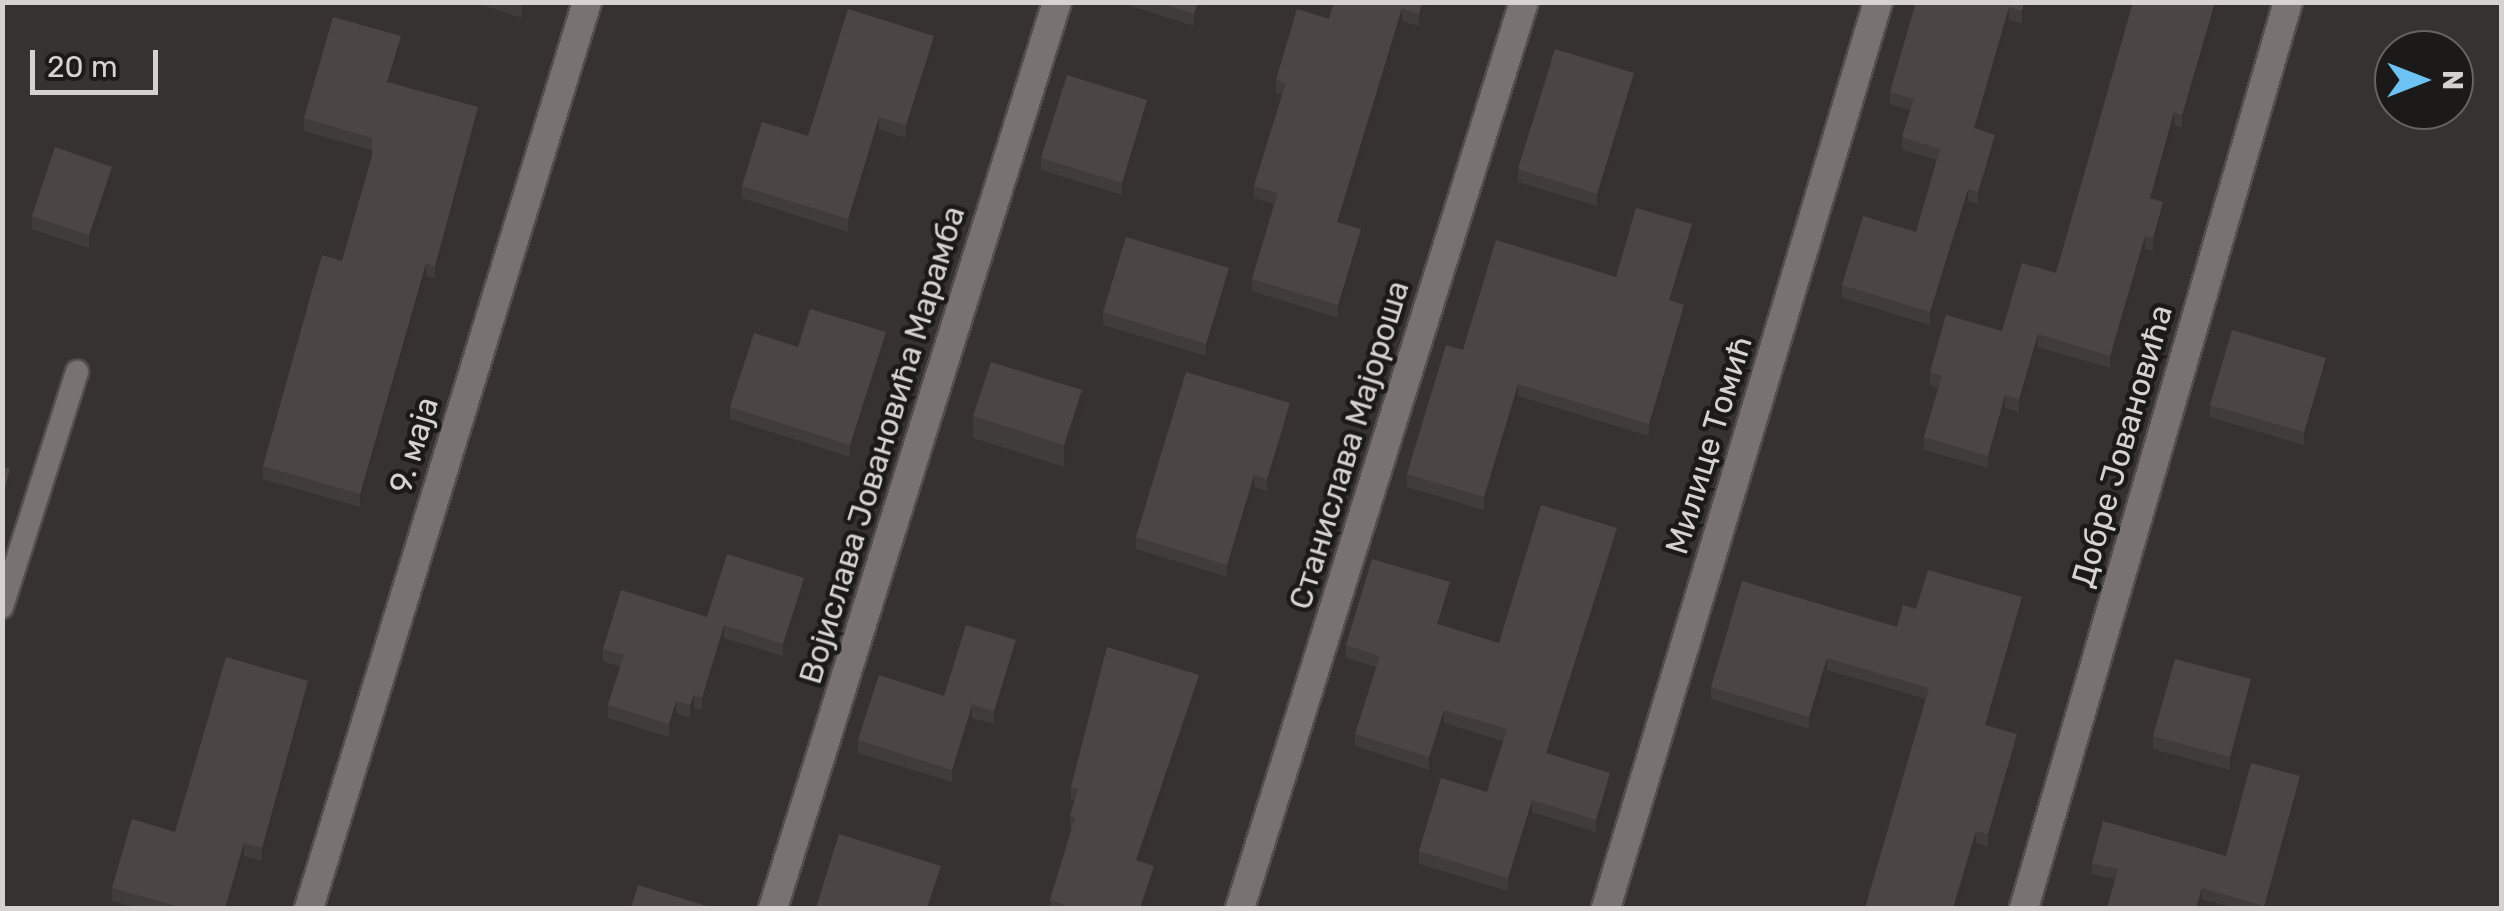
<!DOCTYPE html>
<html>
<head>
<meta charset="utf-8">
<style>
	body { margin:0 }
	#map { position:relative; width:2504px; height:911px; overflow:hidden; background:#36322f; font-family:Rubik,sans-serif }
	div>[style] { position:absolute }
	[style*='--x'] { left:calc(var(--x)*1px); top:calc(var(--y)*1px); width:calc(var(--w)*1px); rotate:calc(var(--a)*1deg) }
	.roads { filter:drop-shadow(2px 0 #514e4b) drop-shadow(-2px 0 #514e4b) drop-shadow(0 2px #514e4b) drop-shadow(0 -2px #514e4b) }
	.service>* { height:22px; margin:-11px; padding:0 11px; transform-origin:11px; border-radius:11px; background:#787370 }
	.minor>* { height:28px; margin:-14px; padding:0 14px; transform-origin:14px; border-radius:14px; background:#787370 }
	.wall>* { inset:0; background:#403c3a }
	.shaded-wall>* { inset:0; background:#34312f }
	.building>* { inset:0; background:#4b4643 }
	span { translate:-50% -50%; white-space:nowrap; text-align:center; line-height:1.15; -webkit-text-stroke:9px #1c1a19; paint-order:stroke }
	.street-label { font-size:32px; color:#d5d2d0 }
	.frame { position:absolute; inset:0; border:5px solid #d5d2d0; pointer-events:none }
	.north { position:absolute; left:2374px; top:30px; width:100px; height:100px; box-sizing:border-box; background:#1c1a19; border:2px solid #666462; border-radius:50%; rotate:90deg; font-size:28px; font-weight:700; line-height:40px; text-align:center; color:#d5d2d0 }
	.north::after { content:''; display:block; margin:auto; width:35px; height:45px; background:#6cc3f2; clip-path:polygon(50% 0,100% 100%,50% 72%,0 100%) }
	.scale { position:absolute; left:30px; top:50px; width:128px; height:45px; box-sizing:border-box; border:5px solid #d5d2d0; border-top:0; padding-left:12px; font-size:30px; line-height:35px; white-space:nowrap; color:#d5d2d0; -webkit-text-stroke:8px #1c1a19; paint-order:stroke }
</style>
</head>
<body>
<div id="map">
	<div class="roads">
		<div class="service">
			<i style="--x:2;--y:607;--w:247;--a:-72.3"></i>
		</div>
		<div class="minor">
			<i style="--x:309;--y:908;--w:948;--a:-72.94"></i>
			<i style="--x:773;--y:908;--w:949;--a:-72.6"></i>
			<i style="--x:1240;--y:908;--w:949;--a:-72.6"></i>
			<i style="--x:1606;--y:908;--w:946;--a:-73.29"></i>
			<i style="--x:2024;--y:908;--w:944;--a:-73.75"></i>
		</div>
	</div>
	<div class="wall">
		<i style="clip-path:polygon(474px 2px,527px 2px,522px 18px)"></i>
		<i style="clip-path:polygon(1119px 2px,1202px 2px,1194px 26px)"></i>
		<i style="clip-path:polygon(1334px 2px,1426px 2px,1419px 26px,1402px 21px,1340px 223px,1361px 242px,1338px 318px,1252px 291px,1252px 279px,1274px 204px,1254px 198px,1254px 186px,1282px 94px,1276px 93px,1276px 80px,1329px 19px)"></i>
		<i style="clip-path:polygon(1916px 2px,2028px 2px,2022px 23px,2009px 20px,1977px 129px,1995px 147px,1978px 204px,1968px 201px,1930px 325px,1842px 298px,1842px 285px,1916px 232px,1937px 160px,1902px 150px,1902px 137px,1910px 110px,1890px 104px,1890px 92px)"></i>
		<i style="clip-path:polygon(2219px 2px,2182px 127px,2174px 125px,2153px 199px,2163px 214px,2153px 251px,2145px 249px,2110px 368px,2038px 347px,2019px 412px,2005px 408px,1988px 468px,1924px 450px,1924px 437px,1938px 388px,1930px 385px,1930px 372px,2002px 331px,2056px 273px)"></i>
		<i style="clip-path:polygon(934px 48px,906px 138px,879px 129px,848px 232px,742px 198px,742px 186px,808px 136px)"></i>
		<i style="clip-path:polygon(401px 49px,391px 82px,478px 120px,435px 278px,426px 276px,360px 507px,263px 479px,263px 466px,342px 261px,372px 156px,372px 150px,304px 131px,304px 118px)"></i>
		<i style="clip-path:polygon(1634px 86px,1597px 206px,1518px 182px,1518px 169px)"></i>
		<i style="clip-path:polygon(1147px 113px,1122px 195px,1041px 170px,1041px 158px)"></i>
		<i style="clip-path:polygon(112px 179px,89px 248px,32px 229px,32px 216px)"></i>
		<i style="clip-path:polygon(1692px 237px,1673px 301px,1684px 317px,1649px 436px,1518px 396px,1484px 510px,1407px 487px,1407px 474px,1463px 350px,1616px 277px)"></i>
		<i style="clip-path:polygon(1229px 281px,1206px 356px,1103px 325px,1103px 312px)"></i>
		<i style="clip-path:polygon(886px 345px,850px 457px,730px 419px,730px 407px,798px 347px)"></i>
		<i style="clip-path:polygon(2326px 370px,2304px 445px,2210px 417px,2210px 405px)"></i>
		<i style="clip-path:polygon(1082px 412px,1064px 467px,973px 438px,973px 416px)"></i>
		<i style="clip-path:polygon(1290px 416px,1267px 491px,1254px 487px,1227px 577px,1136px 549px,1136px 537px)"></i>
		<i style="clip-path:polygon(1617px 541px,1550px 754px,1610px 786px,1596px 832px,1532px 812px,1508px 891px,1419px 864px,1419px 851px,1487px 792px,1503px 741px,1444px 723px,1429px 770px,1355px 746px,1355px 734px,1376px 667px,1346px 658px,1346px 645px,1450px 595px,1441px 625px,1499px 643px)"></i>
		<i style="clip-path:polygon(804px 590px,783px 656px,724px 638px,702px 710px,694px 708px,690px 718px,676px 713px,669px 737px,608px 718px,608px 705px,620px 667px,603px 661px,603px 649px,707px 617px)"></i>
		<i style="clip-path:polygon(1916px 609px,2022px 610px,1988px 726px,2017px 747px,1988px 847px,1976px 843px,1926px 699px,1827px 670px,1809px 729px,1711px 699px,1711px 687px,1897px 627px)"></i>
		<i style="clip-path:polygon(1016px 653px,994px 724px,972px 718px,952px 782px,858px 753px,858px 740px,944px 696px)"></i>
		<i style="clip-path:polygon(1199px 687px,1139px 861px,1154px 878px,1144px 908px,1050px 908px,1050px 900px,1072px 829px,1070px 829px,1070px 816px,1074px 801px,1071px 799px,1071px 787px)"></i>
		<i style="clip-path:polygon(2251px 691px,2230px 770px,2153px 749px,2153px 736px)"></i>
		<i style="clip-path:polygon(308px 693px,262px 861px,244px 856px,229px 908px,140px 908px,112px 901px,112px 888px,175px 832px)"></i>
		<i style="clip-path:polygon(2300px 787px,2267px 908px,2236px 908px,2202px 899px,2092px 874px,2092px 863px,2226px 856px)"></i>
	</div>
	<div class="shaded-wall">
		<i style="clip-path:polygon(522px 2px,527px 2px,522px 18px)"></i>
		<i style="clip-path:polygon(1198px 2px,1202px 2px,1194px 26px,1194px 14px)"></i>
		<i style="clip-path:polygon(1422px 2px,1426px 2px,1419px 26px,1419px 14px)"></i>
		<i style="clip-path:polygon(2024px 2px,2028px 2px,2022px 23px,2022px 11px)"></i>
		<i style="clip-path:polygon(2215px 2px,2219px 2px,2182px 127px,2182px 115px)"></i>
		<i style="clip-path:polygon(2009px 7px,2009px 20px,1974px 140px,1974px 128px)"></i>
		<i style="clip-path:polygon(1402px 8px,1402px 21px,1337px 235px,1337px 222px)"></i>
		<i style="clip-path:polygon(401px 36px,401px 49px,387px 94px,387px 82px)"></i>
		<i style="clip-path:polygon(934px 36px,934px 48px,906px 138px,906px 125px)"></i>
		<i style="clip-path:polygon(1634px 73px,1634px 86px,1597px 206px,1597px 194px)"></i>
		<i style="clip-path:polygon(1147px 100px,1147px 113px,1122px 195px,1122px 183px)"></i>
		<i style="clip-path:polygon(478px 107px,478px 120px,435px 278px,435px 266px)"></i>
		<i style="clip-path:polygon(2174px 112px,2174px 125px,2150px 210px,2150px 198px)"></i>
		<i style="clip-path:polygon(879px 117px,879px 129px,848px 232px,848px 219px)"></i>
		<i style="clip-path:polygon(1995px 135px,1995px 147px,1978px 204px,1978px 192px)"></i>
		<i style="clip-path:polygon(112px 167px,112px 179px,89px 248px,89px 235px)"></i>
		<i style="clip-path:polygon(1968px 189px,1968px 201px,1930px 325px,1930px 312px)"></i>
		<i style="clip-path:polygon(2163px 202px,2163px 214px,2153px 251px,2153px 238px)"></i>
		<i style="clip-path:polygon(1692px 224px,1692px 237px,1669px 313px,1669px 300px)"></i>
		<i style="clip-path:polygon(1361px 229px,1361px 242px,1338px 318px,1338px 305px)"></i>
		<i style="clip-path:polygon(2145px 236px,2145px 249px,2110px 368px,2110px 356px)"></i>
		<i style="clip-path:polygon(426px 263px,426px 276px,360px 507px,360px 494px)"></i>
		<i style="clip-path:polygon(1229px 268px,1229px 281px,1206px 356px,1206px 344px)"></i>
		<i style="clip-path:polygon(1684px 305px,1684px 317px,1649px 436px,1649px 424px)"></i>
		<i style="clip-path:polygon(886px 332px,886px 345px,850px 457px,850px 445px)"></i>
		<i style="clip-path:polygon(2038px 334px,2038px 347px,2019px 412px,2019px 399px)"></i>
		<i style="clip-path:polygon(2326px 358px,2326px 370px,2304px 445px,2304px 432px)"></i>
		<i style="clip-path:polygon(1518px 384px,1518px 396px,1484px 510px,1484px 497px)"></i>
		<i style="clip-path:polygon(1082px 390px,1082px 412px,1064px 467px,1064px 445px)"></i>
		<i style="clip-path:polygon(2005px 395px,2005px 408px,1988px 468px,1988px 456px)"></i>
		<i style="clip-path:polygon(1290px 403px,1290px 416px,1267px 491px,1267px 479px)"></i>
		<i style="clip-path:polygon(10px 469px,10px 481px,2px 512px,2px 500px)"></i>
		<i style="clip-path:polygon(1254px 475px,1254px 487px,1227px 577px,1227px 565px)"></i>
		<i style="clip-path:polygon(1617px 528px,1617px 541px,1546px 766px,1546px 753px)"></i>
		<i style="clip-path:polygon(804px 578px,804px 590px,783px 656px,783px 644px)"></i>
		<i style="clip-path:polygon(1450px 582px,1450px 595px,1437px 636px,1437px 624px)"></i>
		<i style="clip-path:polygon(2022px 597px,2022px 610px,1985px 737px,1985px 725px)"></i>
		<i style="clip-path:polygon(724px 625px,724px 638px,702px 710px,702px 698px)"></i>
		<i style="clip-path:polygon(1016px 640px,1016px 653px,994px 724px,994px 711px)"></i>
		<i style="clip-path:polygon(1827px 658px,1827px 670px,1809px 729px,1809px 717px)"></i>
		<i style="clip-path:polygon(1199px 675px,1199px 687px,1136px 872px,1136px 860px)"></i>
		<i style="clip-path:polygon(2251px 679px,2251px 691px,2230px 770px,2230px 757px)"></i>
		<i style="clip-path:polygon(308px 681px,308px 693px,262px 861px,262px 848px)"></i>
		<i style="clip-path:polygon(694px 695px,694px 708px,690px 718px,690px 705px)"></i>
		<i style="clip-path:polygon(676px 701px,676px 713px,669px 737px,669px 724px)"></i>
		<i style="clip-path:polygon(972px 705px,972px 718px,952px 782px,952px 770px)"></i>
		<i style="clip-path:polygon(1444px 710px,1444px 723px,1429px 770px,1429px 757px)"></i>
		<i style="clip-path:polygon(2017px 734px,2017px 747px,1988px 847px,1988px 834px)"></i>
		<i style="clip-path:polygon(1610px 773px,1610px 786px,1596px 832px,1596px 820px)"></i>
		<i style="clip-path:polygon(2300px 776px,2300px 787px,2267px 908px,2264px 908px)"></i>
		<i style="clip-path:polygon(1532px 800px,1532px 812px,1508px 891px,1508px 878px)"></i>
		<i style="clip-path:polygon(1976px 831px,1976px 843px,1957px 908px,1953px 908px)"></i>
		<i style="clip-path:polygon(244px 843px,244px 856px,229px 908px,225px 908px)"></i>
		<i style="clip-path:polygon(941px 866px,941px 879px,931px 908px,927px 908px)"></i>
		<i style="clip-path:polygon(1154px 866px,1154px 878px,1144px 908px,1140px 908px)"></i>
		<i style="clip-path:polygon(2202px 888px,2202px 899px,2199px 908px,2196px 908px)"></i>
	</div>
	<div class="building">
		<i style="clip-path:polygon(1159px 2px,1198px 2px,1194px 14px)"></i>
		<i style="clip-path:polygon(1334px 2px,1422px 2px,1419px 14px,1402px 8px,1337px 222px,1361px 229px,1338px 305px,1252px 279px,1278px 193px,1254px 186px,1286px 83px,1276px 80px,1297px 9px,1329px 19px)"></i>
		<i style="clip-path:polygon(1916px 2px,2024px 2px,2022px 11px,2009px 7px,1974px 128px,1995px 135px,1978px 192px,1968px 189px,1930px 312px,1842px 285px,1863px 216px,1916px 232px,1940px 149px,1902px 137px,1914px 99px,1890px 92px)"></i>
		<i style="clip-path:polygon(2133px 2px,2215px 2px,2182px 115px,2174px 112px,2150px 198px,2163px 202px,2153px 238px,2145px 236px,2110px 356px,2038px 334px,2019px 399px,2005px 395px,1988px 456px,1924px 437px,1942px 376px,1930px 372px,1946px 315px,2002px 331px,2022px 263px,2056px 273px)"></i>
		<i style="clip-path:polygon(848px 9px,934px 36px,906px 125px,879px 117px,848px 219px,742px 186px,762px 122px,808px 136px)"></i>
		<i style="clip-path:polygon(333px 17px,401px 36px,387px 82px,478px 107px,435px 266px,426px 263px,360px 494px,263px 466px,322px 255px,342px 261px,372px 156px,372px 138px,304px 118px)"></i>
		<i style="clip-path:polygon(1555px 49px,1634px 73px,1597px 194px,1518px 169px)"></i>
		<i style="clip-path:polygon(1067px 75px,1147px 100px,1122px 183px,1041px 158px)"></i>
		<i style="clip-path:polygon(55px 147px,112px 167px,89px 235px,32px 216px)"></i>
		<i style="clip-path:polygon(1636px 208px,1692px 224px,1669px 300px,1684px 305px,1649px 424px,1518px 384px,1484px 497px,1407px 474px,1446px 345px,1463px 350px,1496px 240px,1616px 277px)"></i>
		<i style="clip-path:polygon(1126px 237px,1229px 268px,1206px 344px,1103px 312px)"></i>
		<i style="clip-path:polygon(810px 309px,886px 332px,850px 445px,730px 407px,754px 333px,798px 347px)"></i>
		<i style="clip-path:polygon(2232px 330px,2326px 358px,2304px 432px,2210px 405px)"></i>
		<i style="clip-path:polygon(991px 362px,1082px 390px,1064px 445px,973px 416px)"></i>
		<i style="clip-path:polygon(1186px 372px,1290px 403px,1267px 479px,1254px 475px,1227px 565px,1136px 537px)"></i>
		<i style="clip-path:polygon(2px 467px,10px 469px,2px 500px)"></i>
		<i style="clip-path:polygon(1541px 505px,1617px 528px,1546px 753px,1610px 773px,1596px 820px,1532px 800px,1508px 878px,1419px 851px,1441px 778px,1487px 792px,1507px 729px,1444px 710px,1429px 757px,1355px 734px,1380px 656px,1346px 645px,1372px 559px,1450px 582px,1437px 624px,1499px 643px)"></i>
		<i style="clip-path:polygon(727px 554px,804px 578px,783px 644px,724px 625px,702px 698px,694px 695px,690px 705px,676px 701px,669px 724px,608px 705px,624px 655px,603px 649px,621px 590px,707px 617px)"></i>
		<i style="clip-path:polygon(1928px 570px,2022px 597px,1985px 725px,2017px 734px,1988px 834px,1976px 831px,1953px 908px,1865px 908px,1929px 688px,1827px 658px,1809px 717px,1711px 687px,1742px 581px,1897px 627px,1903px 605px,1916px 609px)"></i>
		<i style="clip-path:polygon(966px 625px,1016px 640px,994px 711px,951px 698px,972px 705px,952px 770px,858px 740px,879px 675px,944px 696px)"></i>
		<i style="clip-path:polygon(1107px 647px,1199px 675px,1136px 860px,1154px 866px,1140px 908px,1064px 908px,1065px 905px,1050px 900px,1075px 818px,1070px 816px,1078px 789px,1071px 787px)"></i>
		<i style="clip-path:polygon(226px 657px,308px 681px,262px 848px,244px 843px,225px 908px,184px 908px,112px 888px,132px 819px,175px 832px)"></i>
		<i style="clip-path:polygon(2175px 659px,2251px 679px,2230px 757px,2153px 736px)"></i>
		<i style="clip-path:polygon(2251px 763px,2300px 776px,2264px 906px,2202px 888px,2196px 908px,2107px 908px,2118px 869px,2092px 863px,2103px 821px,2226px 856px)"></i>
		<i style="clip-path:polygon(839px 834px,941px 866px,927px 908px,816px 908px)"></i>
		<i style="clip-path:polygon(638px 885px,713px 908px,631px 908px)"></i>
	</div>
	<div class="street-label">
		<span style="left:414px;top:445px;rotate:-73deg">9. маја</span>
		<span style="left:882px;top:445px;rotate:-73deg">Војислава Јовановића Марамба</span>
		<span style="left:1349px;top:445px;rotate:-73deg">Станислава Мајороша</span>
		<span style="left:1709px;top:445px;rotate:-73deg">Милице Томић</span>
		<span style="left:2122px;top:446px;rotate:-74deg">Добре Јовановића</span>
	</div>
	<div class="frame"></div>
	<div class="north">N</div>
	<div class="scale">20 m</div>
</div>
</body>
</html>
